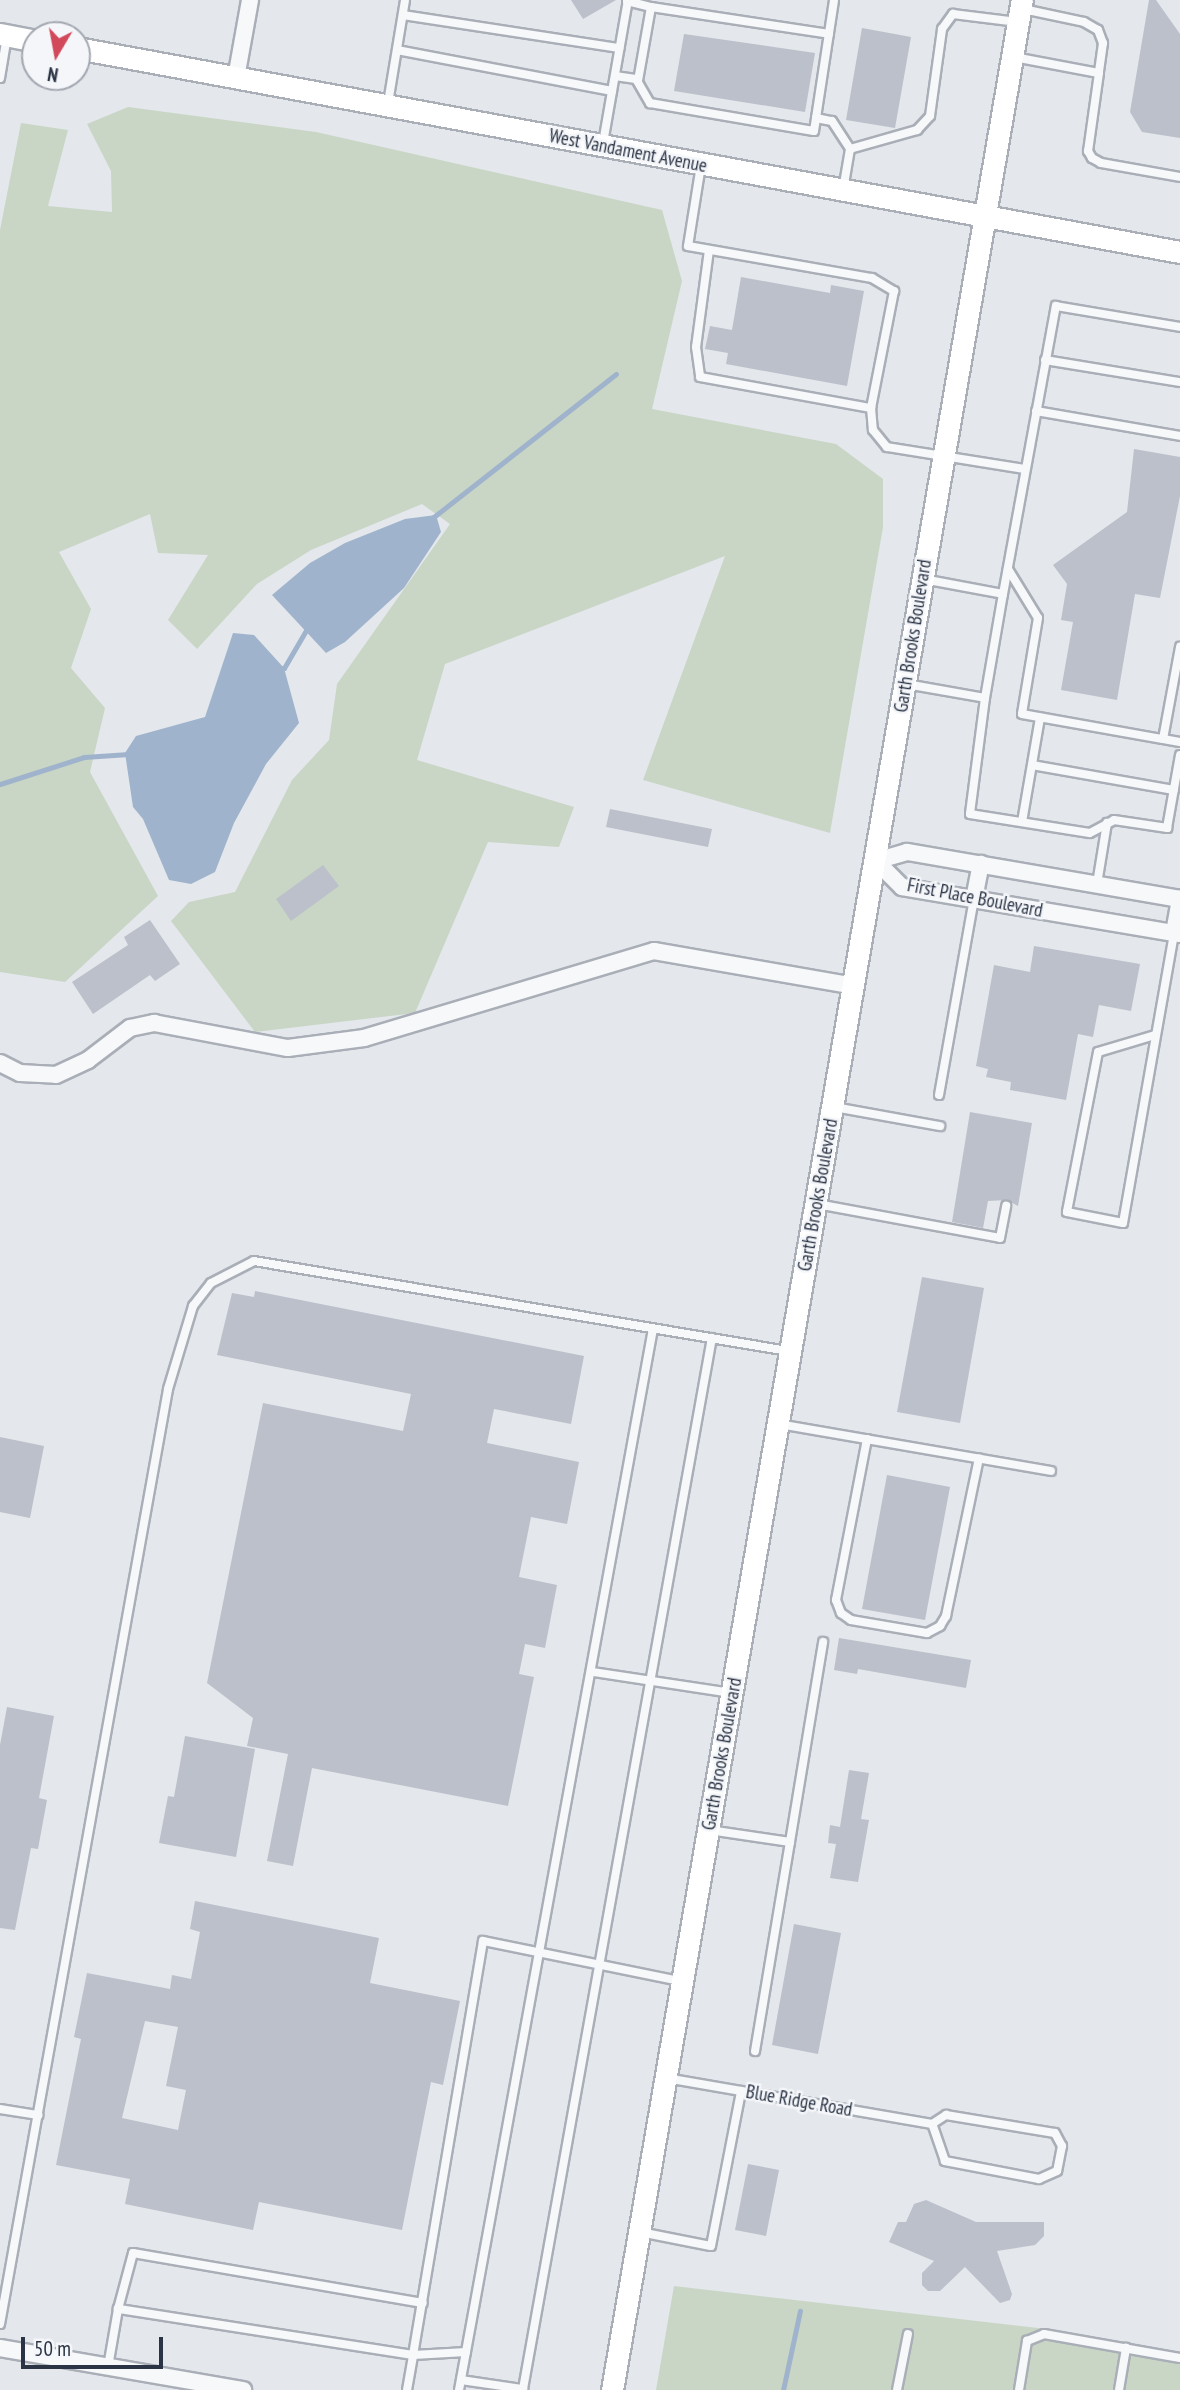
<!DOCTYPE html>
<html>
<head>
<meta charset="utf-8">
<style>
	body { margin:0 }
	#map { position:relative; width:1180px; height:2390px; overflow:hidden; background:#e4e7ec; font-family:"PT Sans Narrow",sans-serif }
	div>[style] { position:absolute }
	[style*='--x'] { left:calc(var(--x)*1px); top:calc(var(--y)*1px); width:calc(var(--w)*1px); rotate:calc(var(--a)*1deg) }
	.green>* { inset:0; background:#c9d6c5 }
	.water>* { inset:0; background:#9fb4cc }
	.stream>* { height:5px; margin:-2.5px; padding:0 2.5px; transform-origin:2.5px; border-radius:2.5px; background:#9fb4cc }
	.building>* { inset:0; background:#bbc0ca }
	.roads { filter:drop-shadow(2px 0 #a9aeb7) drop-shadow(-2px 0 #a9aeb7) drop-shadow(0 2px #a9aeb7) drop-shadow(0 -2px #a9aeb7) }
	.lane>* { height:8px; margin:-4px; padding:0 4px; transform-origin:4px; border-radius:4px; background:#f7f8fa }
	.street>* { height:16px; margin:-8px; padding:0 8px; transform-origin:8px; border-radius:8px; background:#f7f8fa }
	.secondary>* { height:21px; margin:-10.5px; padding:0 10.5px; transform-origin:10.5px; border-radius:10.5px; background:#fff }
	span { translate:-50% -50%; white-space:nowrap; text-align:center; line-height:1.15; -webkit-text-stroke:5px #f4f6f9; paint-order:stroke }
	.street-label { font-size:19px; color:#2b3445 }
	.north { position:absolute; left:21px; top:21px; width:70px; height:70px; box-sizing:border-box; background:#f4f6f9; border:2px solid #a4a8b1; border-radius:50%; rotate:190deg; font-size:19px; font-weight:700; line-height:28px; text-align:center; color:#2b3445 }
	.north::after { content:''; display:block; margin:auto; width:24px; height:32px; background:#d1495b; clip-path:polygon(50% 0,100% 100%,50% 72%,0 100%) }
	.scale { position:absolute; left:21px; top:2337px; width:142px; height:32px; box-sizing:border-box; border:4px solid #2b3445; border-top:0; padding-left:9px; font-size:21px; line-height:24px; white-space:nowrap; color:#2b3445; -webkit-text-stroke:5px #f4f6f9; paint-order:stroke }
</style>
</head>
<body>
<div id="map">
	<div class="green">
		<i style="clip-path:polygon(128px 107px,316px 132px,662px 210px,682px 281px,652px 409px,836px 444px,883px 479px,883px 527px,830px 833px,643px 780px,725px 556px,445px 664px,417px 760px,574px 807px,559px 847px,488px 842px,415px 1013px,255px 1032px,171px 921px,189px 902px,235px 892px,292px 780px,329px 740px,337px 684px,450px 524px,422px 504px,311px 550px,257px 584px,197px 649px,168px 620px,208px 555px,158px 553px,150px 514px,59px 552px,91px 609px,71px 668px,105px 708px,90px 772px,158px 896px,65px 982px,0 972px,0 230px,21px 123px,68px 130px,48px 206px,112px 212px,111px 171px,87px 124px)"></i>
		<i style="clip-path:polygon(674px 2286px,1038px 2328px,1180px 2352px,1180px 2390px,656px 2390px)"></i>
	</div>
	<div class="water">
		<i style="clip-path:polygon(436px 515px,441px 532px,404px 588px,345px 642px,326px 653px,272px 595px,310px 563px,345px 543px,405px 519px)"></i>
		<i style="clip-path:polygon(233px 633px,254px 635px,284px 668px,299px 723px,266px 764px,234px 823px,215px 872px,191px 884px,169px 880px,143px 819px,133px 807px,125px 753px,136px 736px,205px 717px)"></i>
	</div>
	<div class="stream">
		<i style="--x:431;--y:519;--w:235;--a:-38.1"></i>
		<i style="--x:279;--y:668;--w:5;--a:0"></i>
		<i style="--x:284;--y:668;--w:48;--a:-59.7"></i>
		<i style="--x:0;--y:784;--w:88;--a:-17.8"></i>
		<i style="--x:84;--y:757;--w:45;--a:-3.8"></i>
		<i style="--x:783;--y:2390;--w:81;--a:-77.9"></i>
	</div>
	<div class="building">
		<i style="clip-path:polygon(571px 0,616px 0,583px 19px)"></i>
		<i style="clip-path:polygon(1149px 0,1156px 0,1180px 34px,1180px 138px,1142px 132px,1130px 112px)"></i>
		<i style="clip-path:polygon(862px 28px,911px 37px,895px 128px,846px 120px)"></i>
		<i style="clip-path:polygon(684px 34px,815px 53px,805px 112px,674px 91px)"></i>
		<i style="clip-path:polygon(741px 277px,830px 293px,831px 285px,864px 291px,847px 386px,726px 364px,728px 353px,705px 349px,710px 326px,732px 330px)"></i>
		<i style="clip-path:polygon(1134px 449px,1180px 457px,1180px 496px,1160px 598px,1135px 594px,1117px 700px,1061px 690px,1073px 622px,1061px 620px,1067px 584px,1053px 565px,1127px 512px)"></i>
		<i style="clip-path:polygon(610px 809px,712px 829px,708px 847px,606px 827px)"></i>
		<i style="clip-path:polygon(323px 865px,339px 886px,291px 921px,276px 899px)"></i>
		<i style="clip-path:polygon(150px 920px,180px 964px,155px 981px,150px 975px,93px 1014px,72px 982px,128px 945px,124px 937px)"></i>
		<i style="clip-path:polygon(1034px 946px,1140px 964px,1131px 1011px,1099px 1005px,1093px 1037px,1078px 1034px,1066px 1100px,1010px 1090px,1011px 1082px,986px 1077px,988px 1069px,976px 1066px,994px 965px,1030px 972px)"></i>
		<i style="clip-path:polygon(970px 1112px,1032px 1123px,1018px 1206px,1007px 1200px,988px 1201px,983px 1228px,952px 1222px)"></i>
		<i style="clip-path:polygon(922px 1277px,984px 1288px,960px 1423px,897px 1412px)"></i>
		<i style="clip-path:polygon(255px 1291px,584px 1356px,571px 1424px,494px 1409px,487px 1443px,579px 1462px,567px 1524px,531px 1517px,519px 1577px,557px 1585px,545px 1648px,525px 1644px,519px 1674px,534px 1677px,508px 1806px,312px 1768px,293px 1866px,267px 1861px,288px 1754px,247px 1746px,253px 1718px,207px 1683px,263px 1403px,403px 1431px,411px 1394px,217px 1355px,232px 1293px,254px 1297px)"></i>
		<i style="clip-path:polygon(0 1437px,44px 1446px,30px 1518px,0 1512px)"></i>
		<i style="clip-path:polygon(887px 1475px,950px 1487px,925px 1620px,862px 1609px)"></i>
		<i style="clip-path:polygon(839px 1638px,971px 1660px,966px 1688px,858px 1669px,857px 1674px,834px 1670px)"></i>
		<i style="clip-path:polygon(7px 1707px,54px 1716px,39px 1798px,47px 1800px,38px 1849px,31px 1848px,15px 1930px,0 1928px,0 1745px)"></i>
		<i style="clip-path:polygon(185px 1736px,255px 1749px,236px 1857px,159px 1843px,168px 1796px,174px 1797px)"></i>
		<i style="clip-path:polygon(849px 1770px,869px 1773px,861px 1819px,869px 1820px,858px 1882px,830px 1878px,836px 1844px,828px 1843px,830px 1825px,840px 1827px)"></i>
		<i style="clip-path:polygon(evenodd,195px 1901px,379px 1938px,370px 1983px,460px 2001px,443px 2085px,431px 2082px,402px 2230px,259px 2202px,253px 2230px,125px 2204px,130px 2179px,56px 2165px,81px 2039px,74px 2037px,87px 1973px,170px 1989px,172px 1975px,191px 1979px,200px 1932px,190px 1929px,195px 1901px,145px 2021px,178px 2027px,166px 2086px,186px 2090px,178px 2130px,122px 2118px,145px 2021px)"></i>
		<i style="clip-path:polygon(794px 1924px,841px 1933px,818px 2054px,772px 2045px)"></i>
		<i style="clip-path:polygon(748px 2164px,779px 2170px,766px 2236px,735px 2230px)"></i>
		<i style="clip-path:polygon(926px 2200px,976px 2222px,1044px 2222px,1044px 2236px,1035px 2245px,997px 2251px,1012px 2294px,1010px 2300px,1000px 2303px,965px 2267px,940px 2291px,928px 2291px,922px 2285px,922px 2273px,934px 2261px,889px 2242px,898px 2222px,906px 2222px,914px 2204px)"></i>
	</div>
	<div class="roads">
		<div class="lane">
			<i style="--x:627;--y:1;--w:25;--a:14"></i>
			<i style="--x:651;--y:7;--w:75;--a:100"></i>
			<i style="--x:651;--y:7;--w:180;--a:8.6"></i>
			<i style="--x:1023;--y:9;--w:62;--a:12"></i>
			<i style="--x:1084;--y:22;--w:16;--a:30"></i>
			<i style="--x:1098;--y:30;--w:14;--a:69"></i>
			<i style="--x:1103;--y:43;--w:30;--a:98"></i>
			<i style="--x:403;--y:15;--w:219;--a:8.7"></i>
			<i style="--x:397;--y:50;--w:219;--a:10.8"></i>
			<i style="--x:1014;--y:57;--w:86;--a:10.7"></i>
			<i style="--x:1099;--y:73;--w:79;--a:98"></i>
			<i style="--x:1088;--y:151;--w:8;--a:60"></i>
			<i style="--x:1092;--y:158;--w:10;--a:29"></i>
			<i style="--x:1101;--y:163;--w:80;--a:10"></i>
			<i style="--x:615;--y:76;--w:21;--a:8"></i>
			<i style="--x:636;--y:79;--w:28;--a:60"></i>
			<i style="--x:650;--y:103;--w:166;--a:9.7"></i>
			<i style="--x:814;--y:131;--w:13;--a:-81"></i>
			<i style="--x:816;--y:118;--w:16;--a:11"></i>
			<i style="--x:832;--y:121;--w:33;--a:57"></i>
			<i style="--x:0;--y:78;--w:43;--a:-80.5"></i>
			<i style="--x:388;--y:103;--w:104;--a:-80.6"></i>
			<i style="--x:816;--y:118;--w:119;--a:-81.3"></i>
			<i style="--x:603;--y:143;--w:145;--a:-80.1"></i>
			<i style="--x:701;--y:165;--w:82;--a:99.1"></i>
			<i style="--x:688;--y:246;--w:187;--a:9.9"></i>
			<i style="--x:872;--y:278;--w:26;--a:31"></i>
			<i style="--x:894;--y:291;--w:119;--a:101.1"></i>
			<i style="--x:871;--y:408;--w:22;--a:85"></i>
			<i style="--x:873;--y:430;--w:22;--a:51"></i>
			<i style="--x:887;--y:447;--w:140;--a:9.1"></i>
			<i style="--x:843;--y:190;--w:42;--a:-80.3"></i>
			<i style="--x:850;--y:149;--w:70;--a:-15.8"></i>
			<i style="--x:917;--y:130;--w:19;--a:-47"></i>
			<i style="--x:930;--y:116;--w:88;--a:-82.1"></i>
			<i style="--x:942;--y:29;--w:19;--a:-54"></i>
			<i style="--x:953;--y:14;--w:65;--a:7"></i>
			<i style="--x:709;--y:250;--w:98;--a:97.6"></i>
			<i style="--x:696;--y:347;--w:30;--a:82"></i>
			<i style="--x:700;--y:377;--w:174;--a:10.3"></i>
			<i style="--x:1045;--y:360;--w:137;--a:9.3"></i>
			<i style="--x:1036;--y:411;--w:146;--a:9.8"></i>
			<i style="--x:1008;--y:569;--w:57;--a:58.5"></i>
			<i style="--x:1038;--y:618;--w:97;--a:99.5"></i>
			<i style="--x:1022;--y:714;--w:143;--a:10.1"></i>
			<i style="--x:1163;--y:739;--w:94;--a:-79.5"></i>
			<i style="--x:923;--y:579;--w:81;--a:10.6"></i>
			<i style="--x:1003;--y:594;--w:293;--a:-79.6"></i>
			<i style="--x:1056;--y:306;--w:126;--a:9.6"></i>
			<i style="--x:906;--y:684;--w:80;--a:10"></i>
			<i style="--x:985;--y:698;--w:117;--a:97.4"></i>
			<i style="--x:970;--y:814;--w:121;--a:9"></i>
			<i style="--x:1090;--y:833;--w:27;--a:-28"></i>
			<i style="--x:1114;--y:820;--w:54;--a:8.6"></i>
			<i style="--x:1167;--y:828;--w:74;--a:-79.9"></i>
			<i style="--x:985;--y:698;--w:106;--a:-80.2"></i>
			<i style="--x:1163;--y:739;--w:17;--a:10"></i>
			<i style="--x:1032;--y:765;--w:144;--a:10"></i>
			<i style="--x:1022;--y:822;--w:106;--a:-80.2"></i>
			<i style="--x:1097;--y:884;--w:62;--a:-80.7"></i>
			<i style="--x:1155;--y:1035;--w:59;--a:163.4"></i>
			<i style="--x:1098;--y:1052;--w:163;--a:101"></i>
			<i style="--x:1067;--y:1212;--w:57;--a:11.1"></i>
			<i style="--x:1123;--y:1223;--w:294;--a:-80"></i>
			<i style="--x:939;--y:1095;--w:199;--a:-79.9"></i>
			<i style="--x:834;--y:1107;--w:108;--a:10.2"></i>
			<i style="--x:817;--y:1204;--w:186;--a:10.5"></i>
			<i style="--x:1000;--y:1238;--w:33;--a:-79"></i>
			<i style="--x:779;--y:1424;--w:276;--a:9.8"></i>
			<i style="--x:867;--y:1439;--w:164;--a:100.9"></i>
			<i style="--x:836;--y:1600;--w:14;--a:69"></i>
			<i style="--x:841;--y:1613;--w:12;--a:35"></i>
			<i style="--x:851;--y:1620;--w:77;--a:9.7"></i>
			<i style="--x:927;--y:1633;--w:15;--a:-28"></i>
			<i style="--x:940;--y:1626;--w:12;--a:-59"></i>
			<i style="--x:946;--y:1616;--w:161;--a:-78.2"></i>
			<i style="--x:593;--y:1672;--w:141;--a:8.6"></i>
			<i style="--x:709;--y:1830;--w:82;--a:8.4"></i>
			<i style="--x:790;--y:1842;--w:212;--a:99.5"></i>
			<i style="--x:790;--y:1842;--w:203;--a:-80.6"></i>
			<i style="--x:666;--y:2078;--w:270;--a:9.8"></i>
			<i style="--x:0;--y:2109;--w:39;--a:9"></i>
			<i style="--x:946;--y:2115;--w:110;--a:9.4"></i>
			<i style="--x:1055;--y:2133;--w:15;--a:62"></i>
			<i style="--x:1062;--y:2146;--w:25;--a:101"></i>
			<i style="--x:1057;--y:2171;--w:20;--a:156"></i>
			<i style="--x:1039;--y:2179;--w:96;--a:-169.2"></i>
			<i style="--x:945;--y:2161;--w:39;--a:-109"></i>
			<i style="--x:932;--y:2124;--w:17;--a:-33"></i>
			<i style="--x:640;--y:2232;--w:72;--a:11.2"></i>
			<i style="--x:711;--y:2246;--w:158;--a:-79"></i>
			<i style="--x:0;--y:2324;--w:950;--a:-79.81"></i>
			<i style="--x:168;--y:1389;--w:87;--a:-73.2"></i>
			<i style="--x:193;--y:1306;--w:29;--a:-52"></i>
			<i style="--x:211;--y:1283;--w:48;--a:-27.1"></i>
			<i style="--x:254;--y:1261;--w:542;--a:9.57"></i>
			<i style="--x:466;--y:2352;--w:53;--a:176.8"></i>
			<i style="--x:413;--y:2355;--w:420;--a:-80.4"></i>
			<i style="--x:483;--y:1941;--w:201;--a:11.5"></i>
			<i style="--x:108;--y:2367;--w:59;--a:-80.2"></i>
			<i style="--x:461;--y:2380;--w:63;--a:8.3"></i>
			<i style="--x:523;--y:2389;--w:1068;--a:-79.81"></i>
			<i style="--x:407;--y:2390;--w:36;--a:-80"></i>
			<i style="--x:413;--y:2355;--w:299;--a:-171.1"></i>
			<i style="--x:118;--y:2309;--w:58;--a:-75"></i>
			<i style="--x:133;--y:2253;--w:294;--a:9.8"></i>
			<i style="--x:459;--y:2390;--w:1079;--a:-79.64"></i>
			<i style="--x:897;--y:2390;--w:57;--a:-78.9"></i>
			<i style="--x:1019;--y:2390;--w:50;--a:-80.7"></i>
			<i style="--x:1027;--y:2341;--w:18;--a:-22"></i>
			<i style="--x:1044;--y:2334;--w:138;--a:10"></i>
			<i style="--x:1119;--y:2390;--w:43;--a:-80.5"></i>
		</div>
		<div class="street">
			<i style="--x:236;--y:78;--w:79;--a:-79.8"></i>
			<i style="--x:974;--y:899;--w:36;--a:-79"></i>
			<i style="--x:1180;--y:899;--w:277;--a:-170.2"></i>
			<i style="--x:907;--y:852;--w:32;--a:164"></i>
			<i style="--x:876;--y:861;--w:37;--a:45"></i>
			<i style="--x:902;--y:887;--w:282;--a:9.6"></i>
			<i style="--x:1174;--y:933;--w:35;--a:-80"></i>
			<i style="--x:0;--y:1063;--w:22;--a:27"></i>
			<i style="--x:20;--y:1073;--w:36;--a:3"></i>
			<i style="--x:56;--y:1075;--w:35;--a:-25"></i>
			<i style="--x:88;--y:1060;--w:53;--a:-37.3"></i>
			<i style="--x:130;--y:1028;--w:25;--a:-12"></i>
			<i style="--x:154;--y:1023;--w:136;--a:10.6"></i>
			<i style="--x:288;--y:1048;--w:77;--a:-7.5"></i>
			<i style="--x:364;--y:1038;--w:303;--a:-16.7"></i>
			<i style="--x:654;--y:951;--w:203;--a:9.9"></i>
			<i style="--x:0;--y:2348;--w:247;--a:9.8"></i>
		</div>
		<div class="secondary">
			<i style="--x:0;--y:34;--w:36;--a:11"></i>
			<i style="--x:77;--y:48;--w:1122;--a:10.48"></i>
			<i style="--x:612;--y:2390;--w:2425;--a:-80.27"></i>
		</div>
	</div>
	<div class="street-label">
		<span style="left:628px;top:151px;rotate:11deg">West Vandament Avenue</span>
		<span style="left:913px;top:636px;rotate:-81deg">Garth Brooks Boulevard</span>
		<span style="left:975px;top:898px;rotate:11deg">First Place Boulevard</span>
		<span style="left:818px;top:1195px;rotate:-80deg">Garth Brooks Boulevard</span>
		<span style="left:722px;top:1754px;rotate:-80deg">Garth Brooks Boulevard</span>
		<span style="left:799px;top:2101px;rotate:10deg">Blue Ridge Road</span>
	</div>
	<div class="north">N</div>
	<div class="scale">50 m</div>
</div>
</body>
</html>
